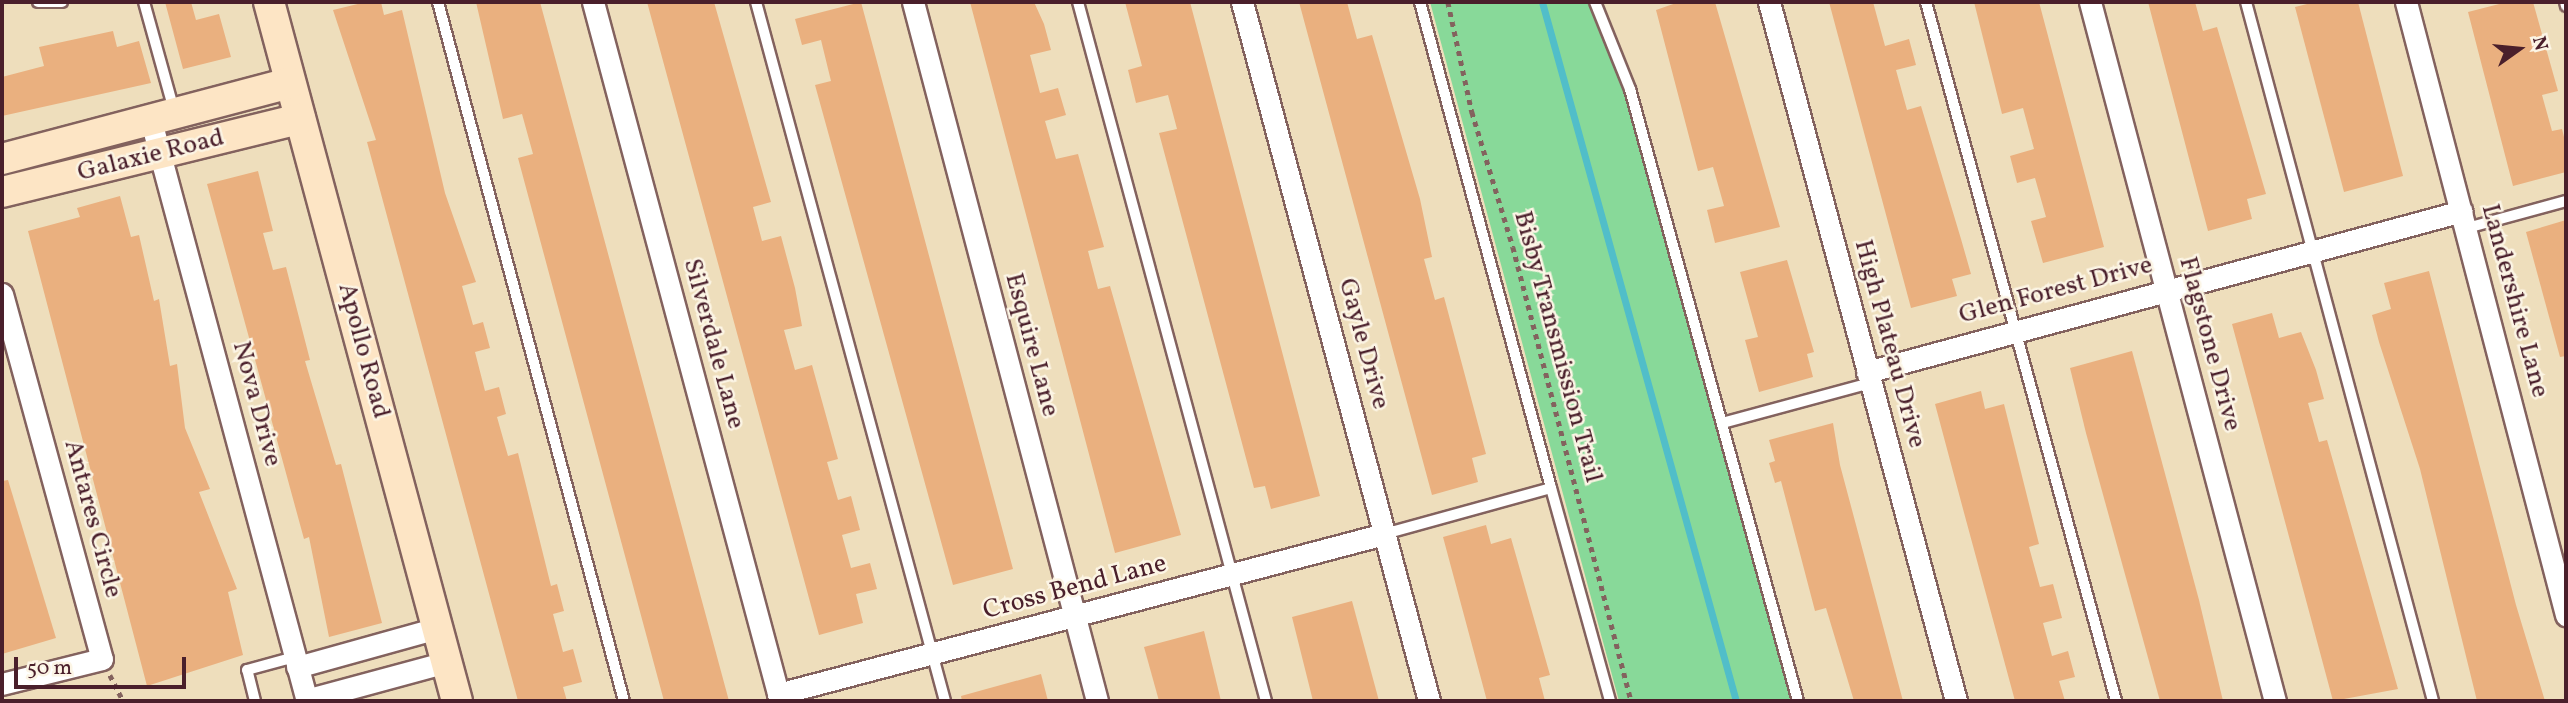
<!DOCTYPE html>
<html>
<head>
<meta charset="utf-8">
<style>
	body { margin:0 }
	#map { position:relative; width:2568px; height:703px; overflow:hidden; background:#eedebc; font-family:Vollkorn,serif }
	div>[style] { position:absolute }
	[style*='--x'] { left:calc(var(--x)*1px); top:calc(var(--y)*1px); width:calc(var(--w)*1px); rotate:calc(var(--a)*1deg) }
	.green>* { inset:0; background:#88d999 }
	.stream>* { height:7px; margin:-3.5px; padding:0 3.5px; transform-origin:3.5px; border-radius:3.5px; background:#51bec9 }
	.building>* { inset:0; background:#eab07f }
	.path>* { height:4.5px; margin-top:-2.25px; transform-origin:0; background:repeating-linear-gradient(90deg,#83625e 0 5px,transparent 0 10px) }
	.roads { filter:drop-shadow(2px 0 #83625e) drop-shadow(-2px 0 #83625e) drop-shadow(0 2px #83625e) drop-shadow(0 -2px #83625e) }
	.lane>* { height:10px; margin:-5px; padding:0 5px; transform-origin:5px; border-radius:5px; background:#fff }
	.street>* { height:21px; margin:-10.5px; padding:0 10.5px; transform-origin:10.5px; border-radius:10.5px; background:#fff }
	.secondary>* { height:30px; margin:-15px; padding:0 15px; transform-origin:15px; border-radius:15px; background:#fde5c5 }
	span { translate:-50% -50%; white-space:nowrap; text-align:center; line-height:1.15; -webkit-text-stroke:5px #fcf5e5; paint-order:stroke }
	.street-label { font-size:26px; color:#4a1f2b }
	.frame { position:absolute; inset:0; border:4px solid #4a1f2b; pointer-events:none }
	.north { position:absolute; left:2484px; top:14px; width:70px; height:70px; -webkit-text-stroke:5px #fcf5e5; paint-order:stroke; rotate:75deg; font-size:19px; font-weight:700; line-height:28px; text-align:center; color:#4a1f2b }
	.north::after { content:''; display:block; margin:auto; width:24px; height:32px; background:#4a1f2b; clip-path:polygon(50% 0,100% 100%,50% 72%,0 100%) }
	.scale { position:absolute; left:14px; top:657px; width:172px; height:32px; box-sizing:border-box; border:4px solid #4a1f2b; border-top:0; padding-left:9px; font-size:21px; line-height:24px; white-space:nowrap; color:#4a1f2b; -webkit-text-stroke:5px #fcf5e5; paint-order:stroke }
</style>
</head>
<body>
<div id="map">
	<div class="green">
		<i style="clip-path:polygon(1430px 2px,1592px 2px,1617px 52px,1792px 701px,1619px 701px)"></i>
	</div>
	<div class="stream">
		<i style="--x:1542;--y:2;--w:725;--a:74.49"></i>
	</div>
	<div class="building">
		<i style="clip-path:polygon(165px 2px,191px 2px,196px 20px,219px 14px,231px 57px,183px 69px)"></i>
		<i style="clip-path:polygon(366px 2px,381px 2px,384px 15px,402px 10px,445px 193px,476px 282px,462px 286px,473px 325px,483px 322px,490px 348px,475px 352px,485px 391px,499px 387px,506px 414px,497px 417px,508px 456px,518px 453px,551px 586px,557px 584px,564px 611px,553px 614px,563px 652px,573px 649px,582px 682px,563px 687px,567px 701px,518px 701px,367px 142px,376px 140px,333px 10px)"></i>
		<i style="clip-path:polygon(476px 2px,540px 2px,729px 701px,664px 701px,518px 158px,533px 154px,522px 114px,503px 119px)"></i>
		<i style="clip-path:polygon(647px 2px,714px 2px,771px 202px,753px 207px,762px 241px,781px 236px,795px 288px,802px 326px,784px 330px,795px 370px,812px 365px,838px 459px,827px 462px,838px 500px,851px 496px,860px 530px,842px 535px,851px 568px,870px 563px,877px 589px,856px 594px,863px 623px,819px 635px)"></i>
		<i style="clip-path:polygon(861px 2px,1013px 569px,953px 585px,815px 85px,831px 81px,821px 40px,802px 45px,795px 19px)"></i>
		<i style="clip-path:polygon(970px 2px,1034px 2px,1044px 24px,1051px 50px,1030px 55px,1040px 93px,1058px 88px,1066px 115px,1045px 121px,1056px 159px,1078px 154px,1104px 247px,1088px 251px,1098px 289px,1110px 286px,1181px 535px,1115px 553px)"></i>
		<i style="clip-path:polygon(1125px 2px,1190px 2px,1320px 496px,1271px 509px,1265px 486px,1254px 488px,1159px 133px,1177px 129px,1168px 95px,1136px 103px,1128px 70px,1142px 66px)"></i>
		<i style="clip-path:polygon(1299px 2px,1347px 2px,1357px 39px,1372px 35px,1420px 199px,1432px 257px,1424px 259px,1435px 300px,1444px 297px,1486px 454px,1472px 458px,1478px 482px,1432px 495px)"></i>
		<i style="clip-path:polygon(1679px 2px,1715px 2px,1780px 227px,1715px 243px,1707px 210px,1724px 206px,1713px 167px,1698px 171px,1656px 10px)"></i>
		<i style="clip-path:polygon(1829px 2px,1873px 2px,1885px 46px,1909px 39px,1916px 65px,1896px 70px,1907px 110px,1921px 106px,1961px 239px,1971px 274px,1952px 279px,1957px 296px,1911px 308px)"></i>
		<i style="clip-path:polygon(1974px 2px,2039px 2px,2104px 247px,2043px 263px,2031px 221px,2046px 217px,2035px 178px,2017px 183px,2010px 156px,2034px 149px,2023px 108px,2002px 114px)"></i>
		<i style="clip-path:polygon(2148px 2px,2195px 2px,2203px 31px,2217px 27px,2266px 194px,2247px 199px,2252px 219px,2208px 231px)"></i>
		<i style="clip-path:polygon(2315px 2px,2358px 2px,2403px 176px,2344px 192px,2295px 7px)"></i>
		<i style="clip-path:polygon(2507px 2px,2533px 2px,2558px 91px,2542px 95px,2552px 131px,2562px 129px,2566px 145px,2566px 172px,2513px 186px,2468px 12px)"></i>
		<i style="clip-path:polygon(113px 31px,117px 47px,139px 41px,151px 83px,2px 116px,2px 77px,44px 66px,39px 47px)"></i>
		<i style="clip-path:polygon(258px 171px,273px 231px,263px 233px,273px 270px,286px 267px,310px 360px,305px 361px,336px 465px,341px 464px,382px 623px,329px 637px,309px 537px,304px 539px,207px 184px)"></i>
		<i style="clip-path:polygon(120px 196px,131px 237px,139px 235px,154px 301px,159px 299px,170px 366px,177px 364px,185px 428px,210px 489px,199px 492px,237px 589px,228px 592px,243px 655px,147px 686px,28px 231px,80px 217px,77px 208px)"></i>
		<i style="clip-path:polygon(2566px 220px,2566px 356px,2560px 357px,2526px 232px)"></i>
		<i style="clip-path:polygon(1787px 260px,1814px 352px,1807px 354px,1813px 377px,1759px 392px,1745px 340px,1758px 337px,1740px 272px)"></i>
		<i style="clip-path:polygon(2429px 271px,2516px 605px,2545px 701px,2477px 701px,2420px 469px,2379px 342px,2372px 315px,2391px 309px,2384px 283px)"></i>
		<i style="clip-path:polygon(2272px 313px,2279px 338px,2301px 332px,2316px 370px,2324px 399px,2308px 403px,2319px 442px,2327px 440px,2398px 689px,2333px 701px,2232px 324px)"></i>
		<i style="clip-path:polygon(2132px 351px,2199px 600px,2223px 701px,2160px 701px,2086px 433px,2070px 368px)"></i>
		<i style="clip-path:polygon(1981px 391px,1985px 409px,2004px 404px,2039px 544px,2029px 547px,2040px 587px,2053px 584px,2062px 618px,2043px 623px,2052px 656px,2068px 651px,2075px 677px,2059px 681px,2065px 701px,2015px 701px,1963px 509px,1935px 404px)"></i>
		<i style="clip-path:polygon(1833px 423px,1840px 465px,1903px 701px,1854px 701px,1826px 608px,1815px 611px,1781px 481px,1775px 483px,1769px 463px,1775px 461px,1769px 440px)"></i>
		<i style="clip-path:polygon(8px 480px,56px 638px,2px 654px,2px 481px)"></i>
		<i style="clip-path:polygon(1486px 525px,1491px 544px,1511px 538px,1550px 675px,1539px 678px,1545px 701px,1487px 701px,1443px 537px)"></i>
		<i style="clip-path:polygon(1352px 601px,1379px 701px,1313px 701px,1292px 617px)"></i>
		<i style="clip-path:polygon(1204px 631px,1221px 701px,1159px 701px,1144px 647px)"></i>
		<i style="clip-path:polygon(1041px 674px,1048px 701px,962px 701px,961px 696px)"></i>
	</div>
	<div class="path">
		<i style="--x:1448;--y:2;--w:113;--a:77.7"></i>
		<i style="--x:1472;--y:112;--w:141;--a:73.1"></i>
		<i style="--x:1513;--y:247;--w:469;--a:75.4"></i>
		<i style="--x:110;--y:675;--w:29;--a:63"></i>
	</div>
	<div class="roads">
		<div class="lane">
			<i style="--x:38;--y:2;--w:24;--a:0"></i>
			<i style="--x:144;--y:2;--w:112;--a:74.5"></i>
			<i style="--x:438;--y:2;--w:723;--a:75.1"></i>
			<i style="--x:756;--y:2;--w:724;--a:74.87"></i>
			<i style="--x:1078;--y:2;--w:724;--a:74.95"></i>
			<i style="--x:1595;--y:2;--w:94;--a:68.1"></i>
			<i style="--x:1630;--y:89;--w:635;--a:74.65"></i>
			<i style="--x:1926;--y:2;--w:724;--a:74.79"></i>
			<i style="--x:2246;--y:2;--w:724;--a:75.02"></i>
			<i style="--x:2565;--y:2;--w:4;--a:76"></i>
			<i style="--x:2467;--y:228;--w:103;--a:-15.3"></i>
			<i style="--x:1722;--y:423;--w:153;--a:-15.1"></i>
			<i style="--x:1551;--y:488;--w:221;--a:74.5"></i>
			<i style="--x:1384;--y:534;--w:173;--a:-15.4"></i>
			<i style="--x:1551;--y:488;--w:503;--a:-105.09"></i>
			<i style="--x:255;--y:701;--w:32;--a:-104"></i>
			<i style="--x:247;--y:670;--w:50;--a:-15.2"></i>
		</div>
		<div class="street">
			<i style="--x:593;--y:2;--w:724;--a:75.02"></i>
			<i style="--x:913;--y:2;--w:723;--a:75.25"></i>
			<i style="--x:1242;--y:2;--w:724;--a:75.02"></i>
			<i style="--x:1769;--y:2;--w:724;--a:75.02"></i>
			<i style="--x:2090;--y:2;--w:723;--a:75.18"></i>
			<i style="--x:2406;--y:2;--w:634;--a:75.37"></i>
			<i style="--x:151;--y:121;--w:601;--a:74.95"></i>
			<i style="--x:2;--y:294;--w:378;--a:74.7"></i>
			<i style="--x:102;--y:659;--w:103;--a:166"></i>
			<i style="--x:1867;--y:372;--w:616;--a:-15.14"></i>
			<i style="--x:297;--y:667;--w:146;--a:-15.5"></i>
			<i style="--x:778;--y:694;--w:627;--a:-14.79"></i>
			<i style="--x:306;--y:700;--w:146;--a:-15.1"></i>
		</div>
		<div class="secondary">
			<i style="--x:269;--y:2;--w:724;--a:74.95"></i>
			<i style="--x:2;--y:159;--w:298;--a:-14.8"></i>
			<i style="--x:2;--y:192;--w:307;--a:-13.8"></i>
		</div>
	</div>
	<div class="street-label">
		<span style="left:151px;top:156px;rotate:-14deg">Galaxie Road</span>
		<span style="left:2056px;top:291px;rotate:-15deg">Glen Forest Drive</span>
		<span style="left:2514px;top:301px;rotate:75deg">Landershire Lane</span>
		<span style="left:713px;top:344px;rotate:75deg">Silverdale Lane</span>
		<span style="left:1363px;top:344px;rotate:75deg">Gayle Drive</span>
		<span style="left:1889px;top:344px;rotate:75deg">High Plateau Drive</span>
		<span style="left:2209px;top:344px;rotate:75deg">Flagstone Drive</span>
		<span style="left:1031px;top:345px;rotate:75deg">Esquire Lane</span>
		<span style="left:1557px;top:347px;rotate:75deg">Bisby Transmission Trail</span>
		<span style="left:363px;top:351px;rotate:75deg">Apollo Road</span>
		<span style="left:256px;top:404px;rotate:75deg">Nova Drive</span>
		<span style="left:92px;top:519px;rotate:75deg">Antares Circle</span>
		<span style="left:1075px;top:588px;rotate:-15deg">Cross Bend Lane</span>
	</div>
	<div class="frame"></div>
	<div class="north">N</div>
	<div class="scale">50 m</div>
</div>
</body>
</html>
